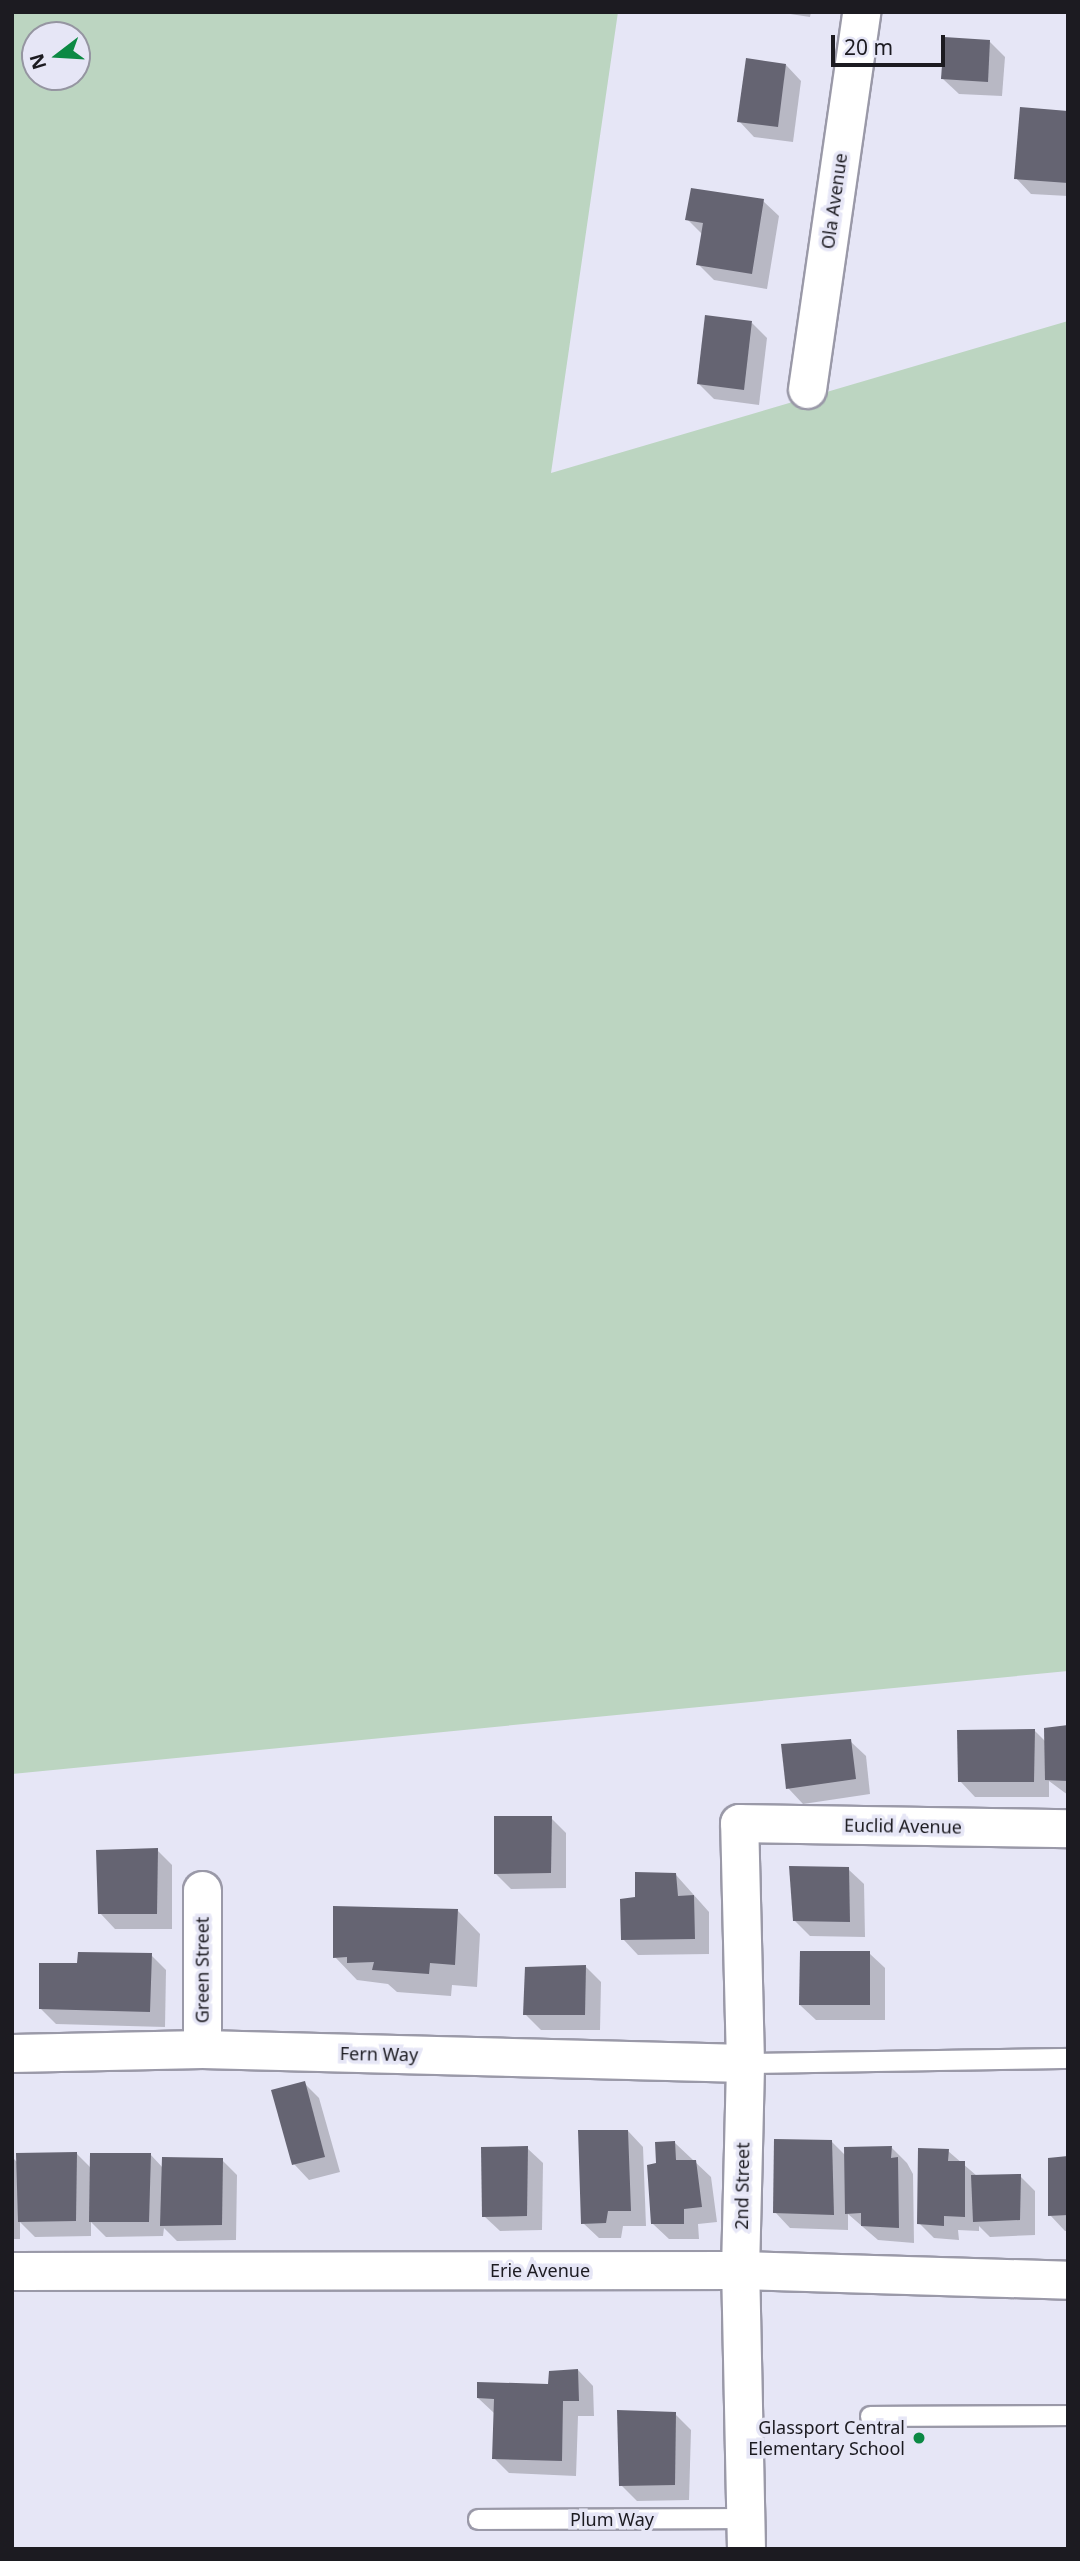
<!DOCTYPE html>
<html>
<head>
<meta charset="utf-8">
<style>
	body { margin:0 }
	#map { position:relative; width:1080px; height:2561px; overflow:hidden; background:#e6e6f6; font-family:"Noto Sans",sans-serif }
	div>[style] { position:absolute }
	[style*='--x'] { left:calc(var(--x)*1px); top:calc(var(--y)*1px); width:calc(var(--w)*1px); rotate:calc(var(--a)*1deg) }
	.green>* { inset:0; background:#bcd5c1 }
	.shadow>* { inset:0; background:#0003 }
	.building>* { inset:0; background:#656472 }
	.roads { filter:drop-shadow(2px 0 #9a99a8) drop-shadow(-2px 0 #9a99a8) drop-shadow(0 2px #9a99a8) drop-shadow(0 -2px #9a99a8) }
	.lane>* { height:19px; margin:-9.5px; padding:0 9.5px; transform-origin:9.5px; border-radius:9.5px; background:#fff }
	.street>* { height:37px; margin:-18.5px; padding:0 18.5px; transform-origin:18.5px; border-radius:18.5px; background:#fff }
	.dots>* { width:19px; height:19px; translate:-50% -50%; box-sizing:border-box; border:4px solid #e6e6f6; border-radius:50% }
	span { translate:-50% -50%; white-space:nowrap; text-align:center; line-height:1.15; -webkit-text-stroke:7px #e6e6f6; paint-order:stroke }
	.street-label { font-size:18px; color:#1c1b21 }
	.poi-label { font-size:18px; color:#1c1b21 }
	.right { translate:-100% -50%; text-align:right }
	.frame { position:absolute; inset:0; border:14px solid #1c1b21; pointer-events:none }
	.north { position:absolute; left:21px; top:21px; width:70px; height:70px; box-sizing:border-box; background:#e6e6f6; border:2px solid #9595a1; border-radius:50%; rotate:253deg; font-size:19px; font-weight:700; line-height:28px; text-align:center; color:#1c1b21 }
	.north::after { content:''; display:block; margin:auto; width:24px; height:32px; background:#0c8944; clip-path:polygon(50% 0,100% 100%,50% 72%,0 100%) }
	.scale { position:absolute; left:831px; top:35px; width:114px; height:32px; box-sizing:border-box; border:4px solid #1c1b21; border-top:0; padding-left:9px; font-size:21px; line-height:24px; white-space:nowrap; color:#1c1b21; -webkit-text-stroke:5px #e6e6f6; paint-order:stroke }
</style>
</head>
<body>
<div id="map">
	<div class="green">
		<i style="clip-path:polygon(evenodd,12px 12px,618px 12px,551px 473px,1068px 321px,1068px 1671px,12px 1774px,12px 12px,35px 35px,77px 35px,77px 77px,35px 77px,35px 35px)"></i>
	</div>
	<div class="shadow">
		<i style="clip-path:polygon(777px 12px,811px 12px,810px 17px)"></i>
		<i style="clip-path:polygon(989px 41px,1005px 57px,1002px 96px,959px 94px,943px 79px)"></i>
		<i style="clip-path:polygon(786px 65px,801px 81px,793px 142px,754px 137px,739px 121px)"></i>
		<i style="clip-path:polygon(1068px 113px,1068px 196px,1031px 194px,1016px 178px)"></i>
		<i style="clip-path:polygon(763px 201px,779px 216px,767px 289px,714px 280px,698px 264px,703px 235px,687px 219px)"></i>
		<i style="clip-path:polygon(752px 323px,767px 338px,759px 405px,714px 399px,698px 383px)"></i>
		<i style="clip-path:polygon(1068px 1727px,1068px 1795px,1049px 1781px,1049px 1797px,975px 1797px,960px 1781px,1034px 1730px,1046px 1742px)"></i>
		<i style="clip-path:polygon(850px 1741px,866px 1756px,870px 1794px,803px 1804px,788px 1788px)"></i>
		<i style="clip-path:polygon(551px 1818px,566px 1833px,566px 1888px,511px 1889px,495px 1873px)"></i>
		<i style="clip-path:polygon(157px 1850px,172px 1865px,172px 1929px,115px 1929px,100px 1913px)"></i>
		<i style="clip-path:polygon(848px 1869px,864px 1884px,865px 1937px,810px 1936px,795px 1921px)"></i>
		<i style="clip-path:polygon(676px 1875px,709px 1912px,709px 1954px,638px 1955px,623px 1939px,637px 1899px)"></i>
		<i style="clip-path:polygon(458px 1911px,480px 1934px,477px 1987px,452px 1985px,451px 1996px,397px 1992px,388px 1984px,357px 1980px,335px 1957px)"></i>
		<i style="clip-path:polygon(869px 1953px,885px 1968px,885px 2020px,816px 2020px,800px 2005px)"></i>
		<i style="clip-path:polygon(151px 1955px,166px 1970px,165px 2027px,56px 2024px,41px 2009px,78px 1964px)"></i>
		<i style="clip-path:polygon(585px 1966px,601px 1982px,600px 2030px,541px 2030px,525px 2014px)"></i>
		<i style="clip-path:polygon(304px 2083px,319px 2098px,340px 2172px,309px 2180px,294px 2164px)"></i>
		<i style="clip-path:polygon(628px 2131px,643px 2147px,646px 2226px,623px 2226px,621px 2238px,599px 2238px,583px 2223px)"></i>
		<i style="clip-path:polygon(831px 2141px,846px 2156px,892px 2148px,907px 2163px,913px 2174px,914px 2243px,878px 2240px,848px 2214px,848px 2230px,790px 2228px,775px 2212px)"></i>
		<i style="clip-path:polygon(675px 2143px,711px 2177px,717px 2222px,698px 2224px,699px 2239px,669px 2239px,653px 2224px,657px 2164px)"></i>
		<i style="clip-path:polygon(527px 2148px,543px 2163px,542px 2230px,500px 2231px,484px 2216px)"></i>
		<i style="clip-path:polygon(948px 2151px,977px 2176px,1020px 2176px,1035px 2191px,1035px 2235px,990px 2237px,979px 2226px,979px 2231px,958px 2230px,959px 2240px,934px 2238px,919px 2223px)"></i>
		<i style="clip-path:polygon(77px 2154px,92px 2169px,150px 2154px,163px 2168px,222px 2160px,237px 2175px,236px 2240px,177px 2241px,164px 2228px,163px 2236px,106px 2237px,91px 2222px,91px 2236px,35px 2237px,20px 2222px,20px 2239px,12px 2239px,12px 2157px,18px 2163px)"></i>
		<i style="clip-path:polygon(1068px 2158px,1068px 2231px,1065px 2231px,1050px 2215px)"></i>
		<i style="clip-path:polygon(578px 2370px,593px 2386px,594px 2416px,578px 2416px,576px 2476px,509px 2473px,494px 2458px,494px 2413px,478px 2398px,550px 2386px)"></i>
		<i style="clip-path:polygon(675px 2414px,691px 2430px,689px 2500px,637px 2501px,621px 2485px)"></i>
	</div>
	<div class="building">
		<i style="clip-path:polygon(944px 37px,990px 40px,988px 82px,941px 79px)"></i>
		<i style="clip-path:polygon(746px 58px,786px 64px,778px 127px,737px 122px)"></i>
		<i style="clip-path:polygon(1020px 107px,1068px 111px,1068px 183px,1014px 179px)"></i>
		<i style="clip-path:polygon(691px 188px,764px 199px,752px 274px,696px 265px,703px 223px,685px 220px)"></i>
		<i style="clip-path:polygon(705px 315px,752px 321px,744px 390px,697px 384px)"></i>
		<i style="clip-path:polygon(1068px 1725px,1068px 1781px,1045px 1780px,1044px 1728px)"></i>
		<i style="clip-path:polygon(1035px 1729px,1034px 1782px,958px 1782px,957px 1730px)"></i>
		<i style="clip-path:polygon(851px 1739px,856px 1779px,786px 1789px,781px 1744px)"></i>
		<i style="clip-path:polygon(494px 1816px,552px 1816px,551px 1873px,494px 1874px)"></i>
		<i style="clip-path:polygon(158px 1848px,157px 1914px,98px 1914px,96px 1850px)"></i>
		<i style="clip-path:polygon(789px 1866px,849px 1867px,850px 1922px,793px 1921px)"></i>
		<i style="clip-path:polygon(635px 1872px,676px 1873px,678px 1896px,694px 1895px,695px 1939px,621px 1940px,620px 1899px,635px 1897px)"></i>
		<i style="clip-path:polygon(333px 1906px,458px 1909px,455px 1965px,430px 1963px,429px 1974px,372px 1970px,374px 1962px,347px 1963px,347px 1957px,333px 1958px)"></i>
		<i style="clip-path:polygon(800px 1951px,870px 1951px,870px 2005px,799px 2005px)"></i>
		<i style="clip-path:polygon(78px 1952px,152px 1953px,150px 2012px,39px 2009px,39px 1963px,77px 1963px)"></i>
		<i style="clip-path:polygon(586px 1965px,585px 2015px,523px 2015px,525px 1967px)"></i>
		<i style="clip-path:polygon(305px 2081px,325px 2157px,292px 2165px,271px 2090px)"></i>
		<i style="clip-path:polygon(578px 2130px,628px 2130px,631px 2211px,608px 2211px,606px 2223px,581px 2224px)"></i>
		<i style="clip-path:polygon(774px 2139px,832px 2140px,834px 2215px,773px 2213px)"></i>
		<i style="clip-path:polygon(675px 2141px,676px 2160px,696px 2160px,702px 2207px,684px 2209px,684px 2224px,651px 2224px,647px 2165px,656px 2163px,655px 2142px)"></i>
		<i style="clip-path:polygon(528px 2146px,527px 2216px,482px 2217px,481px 2147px)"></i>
		<i style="clip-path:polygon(892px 2146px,891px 2158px,898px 2157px,899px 2228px,861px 2226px,861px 2213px,845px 2214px,844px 2147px)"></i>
		<i style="clip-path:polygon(918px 2148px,949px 2149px,948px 2161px,965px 2161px,965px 2217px,944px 2216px,944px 2226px,917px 2224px)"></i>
		<i style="clip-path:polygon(77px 2152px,76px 2221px,18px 2222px,16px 2153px)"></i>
		<i style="clip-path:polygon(90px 2153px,151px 2153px,149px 2222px,89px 2222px)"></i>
		<i style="clip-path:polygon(1068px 2156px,1068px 2215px,1048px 2216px,1048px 2158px)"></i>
		<i style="clip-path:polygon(162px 2157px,223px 2158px,222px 2225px,160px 2226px)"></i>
		<i style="clip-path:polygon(1021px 2174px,1020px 2220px,973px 2222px,971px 2175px)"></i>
		<i style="clip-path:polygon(578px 2369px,579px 2401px,563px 2401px,562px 2461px,492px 2459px,494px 2399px,477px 2398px,477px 2382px,548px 2384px,549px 2371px)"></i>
		<i style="clip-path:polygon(617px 2410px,676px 2412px,675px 2485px,619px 2486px)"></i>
	</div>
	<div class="roads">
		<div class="lane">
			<i style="--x:745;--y:2063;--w:323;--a:-0.9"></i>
			<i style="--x:870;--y:2416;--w:198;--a:-0.3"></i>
			<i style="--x:478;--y:2519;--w:269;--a:-0.2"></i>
		</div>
		<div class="street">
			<i style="--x:807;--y:389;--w:381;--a:-81.8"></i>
			<i style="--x:202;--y:2049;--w:159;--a:-90"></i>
			<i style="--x:12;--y:2053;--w:190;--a:-1.2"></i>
			<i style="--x:202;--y:2049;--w:543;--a:1.48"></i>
			<i style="--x:12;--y:2271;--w:728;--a:-0.08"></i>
			<i style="--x:740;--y:2270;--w:328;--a:1.7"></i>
			<i style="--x:746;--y:2549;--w:279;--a:-91.2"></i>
			<i style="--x:740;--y:2270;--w:207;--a:-88.6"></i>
			<i style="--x:745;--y:2063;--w:240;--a:-91.4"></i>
			<i style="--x:739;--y:1823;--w:329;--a:0.9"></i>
		</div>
	</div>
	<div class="dots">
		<i style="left:919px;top:2438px;background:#0c8944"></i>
	</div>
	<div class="street-label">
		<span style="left:834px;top:201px;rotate:-82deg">Ola Avenue</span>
		<span style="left:903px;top:1826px;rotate:1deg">Euclid Avenue</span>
		<span style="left:202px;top:1970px;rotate:-90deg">Green Street</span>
		<span style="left:379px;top:2054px;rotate:1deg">Fern Way</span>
		<span style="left:742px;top:2186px;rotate:-89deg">2nd Street</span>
		<span style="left:540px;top:2270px">Erie Avenue</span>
		<span style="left:612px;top:2519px">Plum Way</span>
	</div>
	<div class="poi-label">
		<span class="right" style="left:905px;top:2438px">Glassport Central<br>Elementary School</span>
	</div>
	<div class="frame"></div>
	<div class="north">N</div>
	<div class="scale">20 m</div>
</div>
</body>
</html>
